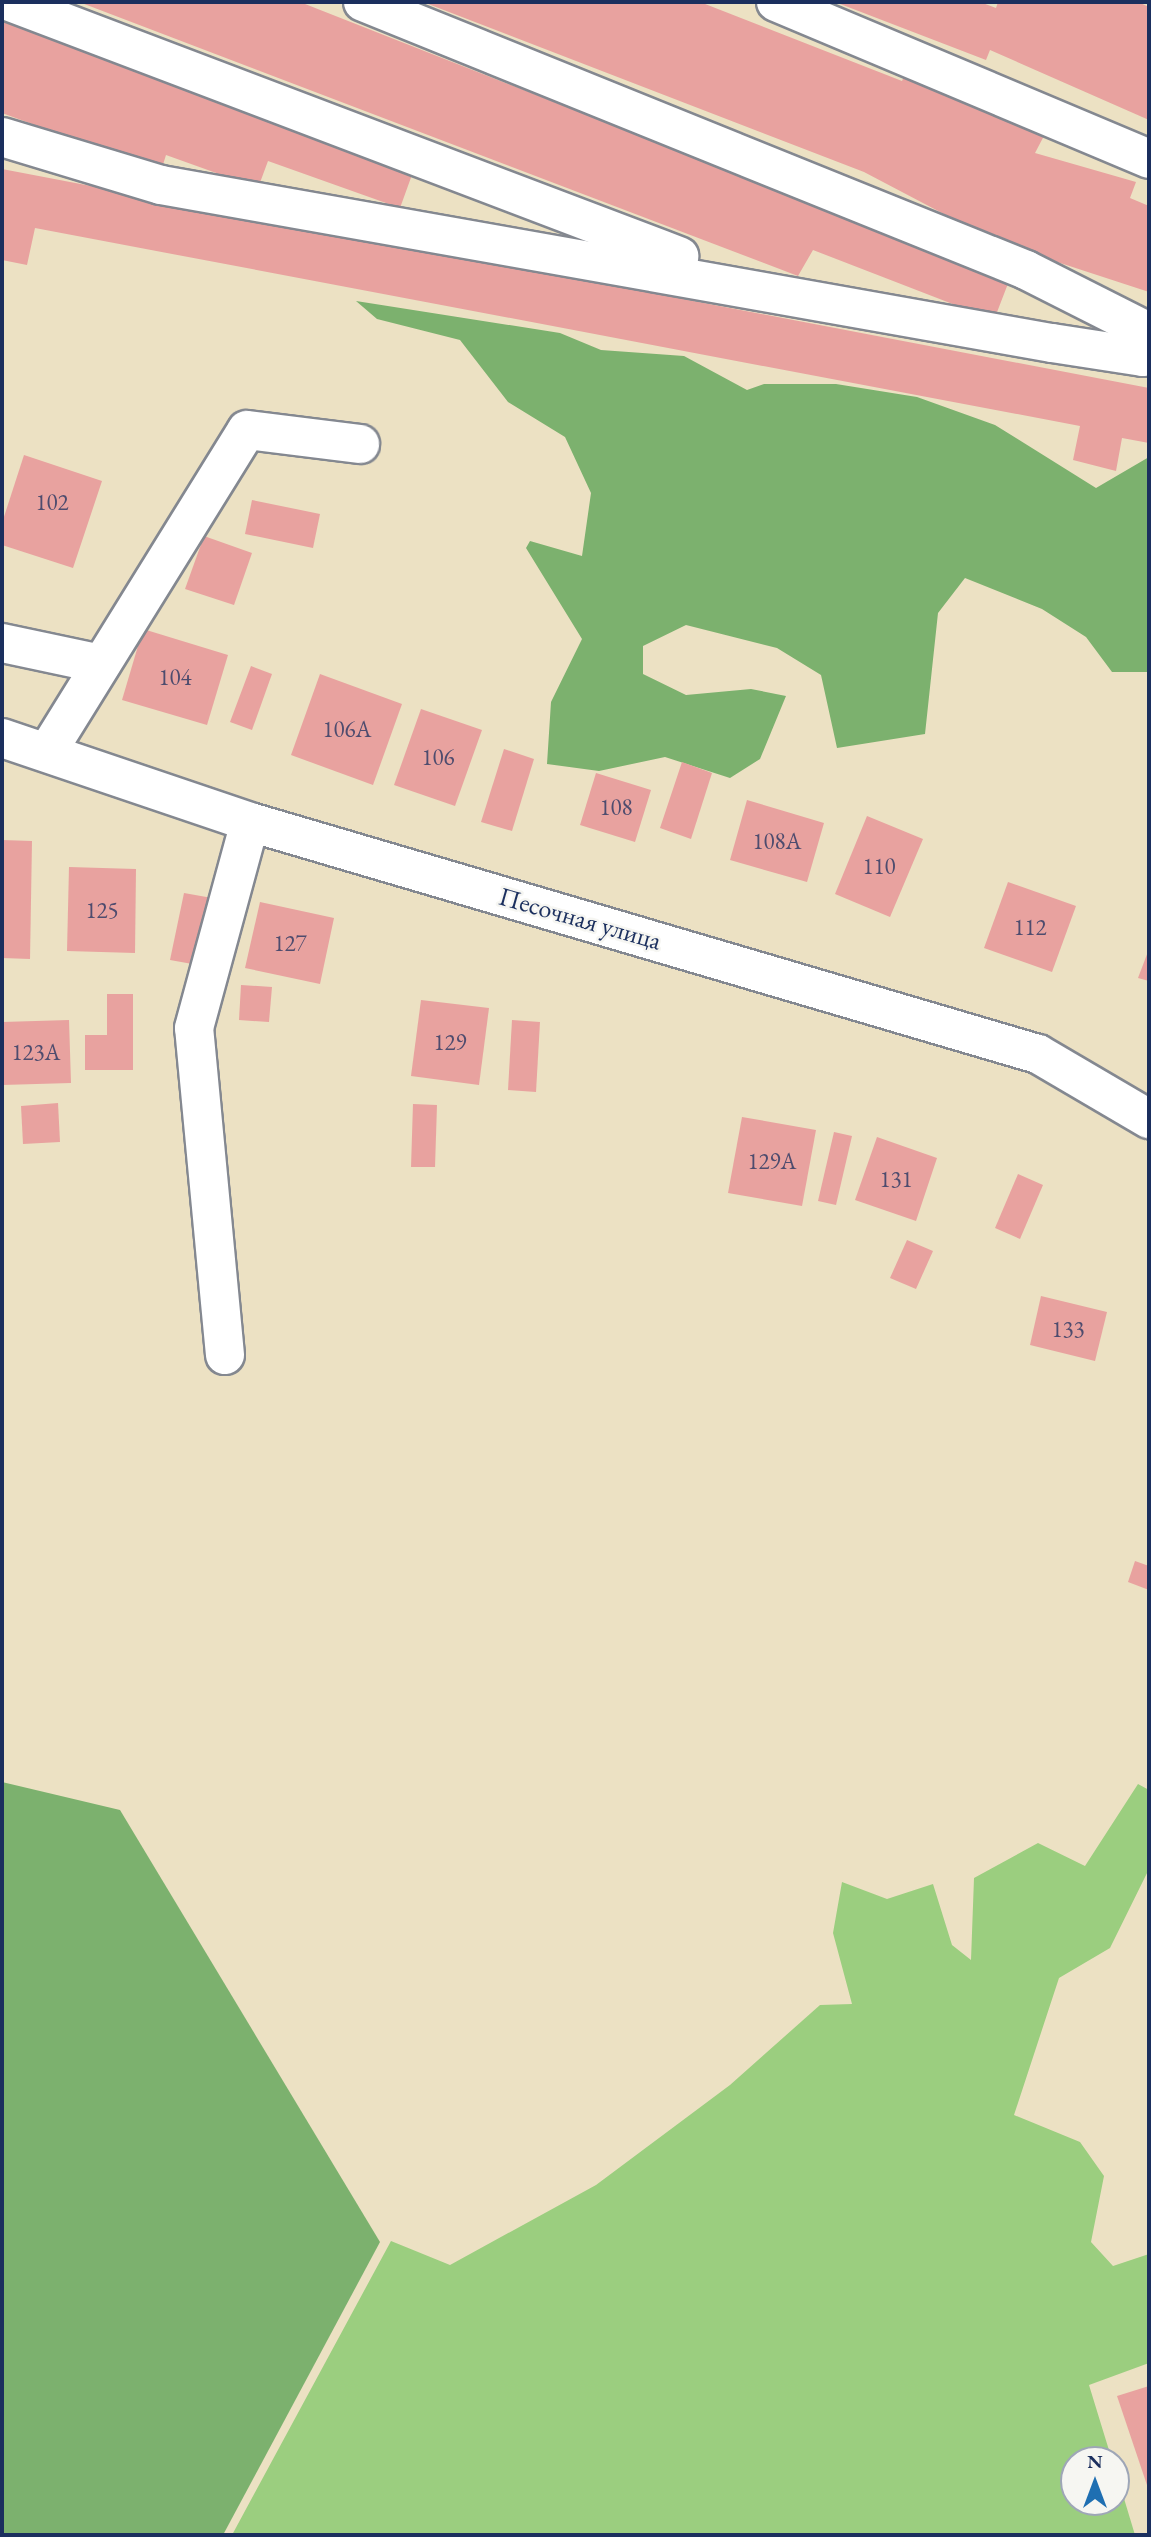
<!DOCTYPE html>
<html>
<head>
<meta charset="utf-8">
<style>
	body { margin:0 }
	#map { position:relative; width:1151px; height:2537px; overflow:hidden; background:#ece1c3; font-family:"EB Garamond",serif }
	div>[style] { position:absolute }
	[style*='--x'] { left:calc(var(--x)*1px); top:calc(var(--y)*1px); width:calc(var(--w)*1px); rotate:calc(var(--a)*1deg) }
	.green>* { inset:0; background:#9bce7f }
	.forest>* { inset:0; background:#7cb16e }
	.building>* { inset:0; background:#e8a29f }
	.roads { filter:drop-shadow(2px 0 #848890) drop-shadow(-2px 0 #848890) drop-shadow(0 2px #848890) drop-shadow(0 -2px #848890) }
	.minor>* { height:38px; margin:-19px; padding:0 19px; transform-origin:19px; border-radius:19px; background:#fff }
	span { translate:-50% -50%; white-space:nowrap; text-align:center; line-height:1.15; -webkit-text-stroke:5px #f6f6f2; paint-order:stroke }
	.number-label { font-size:23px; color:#4e4c6e }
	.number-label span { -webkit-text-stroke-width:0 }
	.street-label { font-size:26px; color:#1b2f5e }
	.frame { position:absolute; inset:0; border:4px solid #1b2f5e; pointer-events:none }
	.north { position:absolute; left:1060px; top:2446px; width:70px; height:70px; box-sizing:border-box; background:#f6f6f2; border:2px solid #9ea6b7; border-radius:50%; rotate:0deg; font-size:19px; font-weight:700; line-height:28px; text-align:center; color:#1b2f5e }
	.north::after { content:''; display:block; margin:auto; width:24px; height:32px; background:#1f6fb2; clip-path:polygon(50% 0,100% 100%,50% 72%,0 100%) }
</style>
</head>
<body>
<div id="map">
	<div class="green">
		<i style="clip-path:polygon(1138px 1784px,1149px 1790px,1149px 1869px,1110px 1948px,1059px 1978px,1014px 2115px,1080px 2142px,1104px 2176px,1091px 2242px,1113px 2266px,1149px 2254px,1149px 2363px,1089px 2385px,1112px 2460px,1074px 2460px,1074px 2502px,1116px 2502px,1116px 2472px,1135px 2535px,232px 2535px,391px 2241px,450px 2265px,596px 2185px,730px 2085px,820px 2005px,852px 2004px,833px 1933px,842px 1882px,887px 1899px,933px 1884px,952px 1945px,971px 1960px,974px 1878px,1038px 1843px,1085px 1866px)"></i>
	</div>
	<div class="forest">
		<i style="clip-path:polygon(356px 301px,560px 333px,601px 350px,684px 356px,747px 390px,764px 384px,836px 384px,917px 397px,995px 425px,1096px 488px,1149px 457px,1149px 672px,1112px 672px,1086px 637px,1042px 609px,965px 578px,938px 613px,925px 734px,837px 748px,821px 675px,777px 648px,686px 625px,643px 646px,643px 674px,686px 695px,751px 689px,786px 696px,760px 759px,730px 778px,665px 757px,599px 771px,547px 764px,551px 702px,582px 639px,526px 548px,530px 541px,582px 556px,591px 493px,565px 437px,508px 402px,460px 340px,377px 319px)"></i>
		<i style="clip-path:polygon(2px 1782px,120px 1810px,380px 2242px,223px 2535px,2px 2535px)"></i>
	</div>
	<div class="building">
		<i style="clip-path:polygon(79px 2px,300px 2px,1009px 281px,994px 320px,813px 250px,798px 276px)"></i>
		<i style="clip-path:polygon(423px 2px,700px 2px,902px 81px,905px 74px,1046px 132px,1035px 153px,1136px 182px,1130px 198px,1149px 206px,1149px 292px,999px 243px,864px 172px)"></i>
		<i style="clip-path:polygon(835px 2px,980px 2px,996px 8px,998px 2px,1138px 2px,1149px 7px,1149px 120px,990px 50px,986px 60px)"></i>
		<i style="clip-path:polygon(2px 20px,413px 172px,400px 208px,268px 161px,258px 188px,166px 155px,161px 171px,2px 113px)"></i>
		<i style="clip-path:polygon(2px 169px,1149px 388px,1149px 443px,1122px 438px,1116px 471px,1073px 460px,1080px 426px,35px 228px,27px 265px,2px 260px)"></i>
		<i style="clip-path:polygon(24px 455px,102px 481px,73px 568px,2px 545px,2px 523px)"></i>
		<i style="clip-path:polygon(252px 500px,320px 514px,313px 548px,245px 534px)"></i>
		<i style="clip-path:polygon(204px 536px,252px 553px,234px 605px,185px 589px)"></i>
		<i style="clip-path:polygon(143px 629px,228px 655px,207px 725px,122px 700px)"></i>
		<i style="clip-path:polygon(251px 666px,272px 674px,252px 730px,230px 722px)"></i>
		<i style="clip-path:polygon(320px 674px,402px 704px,373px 785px,291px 755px)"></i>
		<i style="clip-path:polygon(421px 709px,482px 730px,455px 806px,394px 785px)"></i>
		<i style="clip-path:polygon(504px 749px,534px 759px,512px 831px,481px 822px)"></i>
		<i style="clip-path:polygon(682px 762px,712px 773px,691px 839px,660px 828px)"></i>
		<i style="clip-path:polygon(596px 773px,651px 790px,635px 842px,580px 825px)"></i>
		<i style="clip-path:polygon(747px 800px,824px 823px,807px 882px,730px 860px)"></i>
		<i style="clip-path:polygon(867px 816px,923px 839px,890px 917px,835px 894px)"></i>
		<i style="clip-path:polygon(2px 840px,32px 841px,30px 959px,2px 958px)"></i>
		<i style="clip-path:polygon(69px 867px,136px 869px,135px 953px,67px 951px)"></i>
		<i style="clip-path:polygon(1008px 882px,1076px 906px,1052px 972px,984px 948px)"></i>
		<i style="clip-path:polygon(184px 893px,212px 898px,198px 965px,170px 960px)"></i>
		<i style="clip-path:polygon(260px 902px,334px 918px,320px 984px,245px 968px)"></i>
		<i style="clip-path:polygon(1149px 949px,1149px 981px,1138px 978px)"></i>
		<i style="clip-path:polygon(241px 985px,272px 987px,269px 1022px,239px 1020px)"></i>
		<i style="clip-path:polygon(107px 994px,133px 994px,133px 1070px,85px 1070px,85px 1035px,107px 1035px)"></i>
		<i style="clip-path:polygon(421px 1000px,489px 1008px,479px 1085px,411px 1076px)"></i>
		<i style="clip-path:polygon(69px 1020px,71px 1083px,2px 1085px,2px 1022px)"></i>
		<i style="clip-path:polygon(512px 1020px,540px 1022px,536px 1092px,508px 1090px)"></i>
		<i style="clip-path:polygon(58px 1103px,60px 1142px,23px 1144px,21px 1106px)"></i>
		<i style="clip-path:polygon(413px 1104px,437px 1105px,435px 1167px,411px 1167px)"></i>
		<i style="clip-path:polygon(742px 1117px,816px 1130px,802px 1206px,728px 1193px)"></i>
		<i style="clip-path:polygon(834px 1132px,852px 1136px,836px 1205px,818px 1201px)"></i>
		<i style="clip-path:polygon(877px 1137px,937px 1158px,916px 1221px,855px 1200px)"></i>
		<i style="clip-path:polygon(1018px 1174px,1043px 1185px,1020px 1239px,995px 1228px)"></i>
		<i style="clip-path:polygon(907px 1240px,933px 1251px,916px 1289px,890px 1278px)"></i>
		<i style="clip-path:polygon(1041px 1296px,1107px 1312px,1095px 1361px,1030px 1345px)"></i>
		<i style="clip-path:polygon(1135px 1561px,1149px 1566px,1149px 1590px,1128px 1582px)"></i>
		<i style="clip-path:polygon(1149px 2386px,1149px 2491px,1117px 2396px)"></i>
	</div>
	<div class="roads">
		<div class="minor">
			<i style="--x:10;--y:2;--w:716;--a:20.79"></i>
			<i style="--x:363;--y:2;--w:715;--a:22.01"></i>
			<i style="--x:1026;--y:270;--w:138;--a:26.8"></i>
			<i style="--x:776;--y:2;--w:405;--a:22.8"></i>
			<i style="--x:2;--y:137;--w:166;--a:16.8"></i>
			<i style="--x:161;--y:185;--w:905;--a:10.06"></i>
			<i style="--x:1052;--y:343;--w:92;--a:8.7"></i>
			<i style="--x:1143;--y:357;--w:9;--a:-49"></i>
			<i style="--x:2;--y:643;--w:101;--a:12"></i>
			<i style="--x:2;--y:738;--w:262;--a:18.7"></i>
			<i style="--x:250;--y:822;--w:821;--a:16.41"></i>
			<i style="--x:1038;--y:1054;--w:129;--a:30.4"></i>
			<i style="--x:49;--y:749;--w:375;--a:-58.2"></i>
			<i style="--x:247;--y:430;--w:114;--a:7.1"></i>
			<i style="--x:225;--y:1355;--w:328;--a:-95.4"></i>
			<i style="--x:194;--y:1028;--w:213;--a:-74.8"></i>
		</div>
	</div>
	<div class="number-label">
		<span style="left:52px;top:502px">102</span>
		<span style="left:175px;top:677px">104</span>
		<span style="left:347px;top:729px">106А</span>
		<span style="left:438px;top:757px">106</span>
		<span style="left:616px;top:807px">108</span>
		<span style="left:777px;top:841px">108А</span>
		<span style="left:879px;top:866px">110</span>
		<span style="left:102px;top:910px">125</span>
		<span style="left:1030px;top:927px">112</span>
		<span style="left:290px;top:943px">127</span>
		<span style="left:450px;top:1042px">129</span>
		<span style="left:36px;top:1052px">123А</span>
		<span style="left:772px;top:1161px">129А</span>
		<span style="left:896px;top:1179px">131</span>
		<span style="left:1068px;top:1329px">133</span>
	</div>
	<div class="street-label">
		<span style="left:580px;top:919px;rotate:16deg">Песочная улица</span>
	</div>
	<div class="frame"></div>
	<div class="north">N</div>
</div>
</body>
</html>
